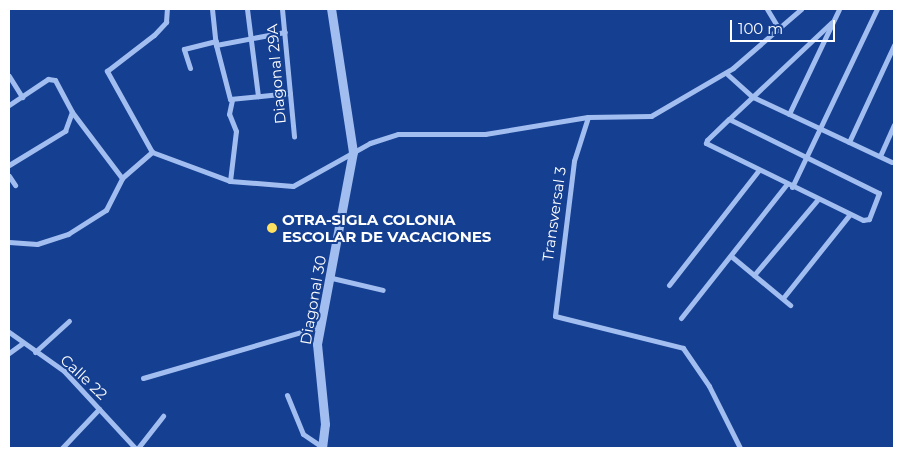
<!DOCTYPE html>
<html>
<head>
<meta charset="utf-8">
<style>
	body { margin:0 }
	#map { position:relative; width:903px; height:457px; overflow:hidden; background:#153f91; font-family:Montserrat,sans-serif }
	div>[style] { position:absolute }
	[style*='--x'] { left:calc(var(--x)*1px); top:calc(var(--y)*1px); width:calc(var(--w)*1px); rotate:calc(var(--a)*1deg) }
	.minor>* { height:5px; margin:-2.5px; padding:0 2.5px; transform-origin:2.5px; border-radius:2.5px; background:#a2bef1 }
	.tertiary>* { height:9px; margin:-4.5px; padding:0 4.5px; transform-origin:4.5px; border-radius:4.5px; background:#a2bef1 }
	.dots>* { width:14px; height:14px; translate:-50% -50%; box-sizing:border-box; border:2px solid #153f91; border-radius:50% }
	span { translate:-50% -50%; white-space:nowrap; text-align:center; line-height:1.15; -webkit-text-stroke:4px #153f91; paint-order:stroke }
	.street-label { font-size:15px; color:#fff }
	.poi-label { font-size:15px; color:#fff; font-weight:700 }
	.left { translate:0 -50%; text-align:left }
	.frame { position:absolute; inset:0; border:10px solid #fff; pointer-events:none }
	.scale { position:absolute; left:730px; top:20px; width:105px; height:22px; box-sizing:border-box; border:2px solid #fff; border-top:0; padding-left:6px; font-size:15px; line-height:18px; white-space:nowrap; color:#fff; -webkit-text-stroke:4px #153f91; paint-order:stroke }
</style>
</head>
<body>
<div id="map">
	<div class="minor">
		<i style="--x:212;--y:9;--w:36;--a:84"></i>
		<i style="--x:216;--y:45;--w:56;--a:75.5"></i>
		<i style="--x:230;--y:99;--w:60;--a:-5.7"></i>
		<i style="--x:247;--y:9;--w:88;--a:82.8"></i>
		<i style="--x:282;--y:9;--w:128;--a:84.6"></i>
		<i style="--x:767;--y:9;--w:23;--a:59"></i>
		<i style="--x:216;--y:45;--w:70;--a:-10.7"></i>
		<i style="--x:190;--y:68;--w:20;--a:-108"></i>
		<i style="--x:184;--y:49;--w:33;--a:-14"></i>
		<i style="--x:726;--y:73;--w:36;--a:42"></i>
		<i style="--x:753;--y:97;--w:153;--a:25.1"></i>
		<i style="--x:9;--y:76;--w:25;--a:58"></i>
		<i style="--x:9;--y:105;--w:47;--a:-33.7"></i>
		<i style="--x:48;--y:79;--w:7;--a:8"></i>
		<i style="--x:55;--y:80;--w:36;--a:62"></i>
		<i style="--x:72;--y:112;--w:83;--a:52.9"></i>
		<i style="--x:789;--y:114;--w:116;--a:-64.5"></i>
		<i style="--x:588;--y:117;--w:46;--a:107.7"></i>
		<i style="--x:574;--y:161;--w:156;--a:97"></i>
		<i style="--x:555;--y:316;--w:132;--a:14"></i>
		<i style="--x:683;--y:348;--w:46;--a:55.6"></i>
		<i style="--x:709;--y:386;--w:69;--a:63.4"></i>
		<i style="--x:729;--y:119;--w:167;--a:26.3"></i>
		<i style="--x:879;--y:193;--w:28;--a:111"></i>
		<i style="--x:869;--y:219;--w:6;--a:171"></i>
		<i style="--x:863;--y:220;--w:175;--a:-153.9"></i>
		<i style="--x:706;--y:143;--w:3;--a:-72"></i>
		<i style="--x:707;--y:140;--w:30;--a:-44"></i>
		<i style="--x:729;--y:119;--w:141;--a:-43.3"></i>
		<i style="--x:849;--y:142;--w:107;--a:-65.1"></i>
		<i style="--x:152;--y:152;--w:93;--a:-119.1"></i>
		<i style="--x:107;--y:71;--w:59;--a:-37.5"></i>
		<i style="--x:154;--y:35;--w:18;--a:-47"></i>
		<i style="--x:166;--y:22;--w:13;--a:-86"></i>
		<i style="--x:880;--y:156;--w:34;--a:-66"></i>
		<i style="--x:9;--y:165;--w:66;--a:-31.3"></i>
		<i style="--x:65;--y:131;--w:20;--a:-70"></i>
		<i style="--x:9;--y:176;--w:11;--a:56"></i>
		<i style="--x:230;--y:181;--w:50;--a:-83.2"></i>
		<i style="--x:236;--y:131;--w:18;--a:-112"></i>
		<i style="--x:229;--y:114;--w:14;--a:-78"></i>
		<i style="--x:792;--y:187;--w:197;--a:-64.5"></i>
		<i style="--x:9;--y:242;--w:28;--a:4"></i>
		<i style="--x:37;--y:244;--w:33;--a:-18"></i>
		<i style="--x:68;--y:234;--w:45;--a:-32.3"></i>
		<i style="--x:106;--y:210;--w:36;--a:-63"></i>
		<i style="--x:122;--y:178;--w:40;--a:-41"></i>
		<i style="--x:152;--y:152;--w:83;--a:20.4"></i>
		<i style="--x:230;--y:181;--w:63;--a:4.5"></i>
		<i style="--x:293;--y:186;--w:88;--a:-29.2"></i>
		<i style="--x:370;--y:143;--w:29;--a:-18"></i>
		<i style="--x:398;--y:134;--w:87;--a:0"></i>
		<i style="--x:485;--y:134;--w:104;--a:-9.4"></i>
		<i style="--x:588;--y:117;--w:63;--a:-0.9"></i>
		<i style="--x:651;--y:116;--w:95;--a:-30.3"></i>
		<i style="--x:733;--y:68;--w:90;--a:-40.9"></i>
		<i style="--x:731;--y:256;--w:77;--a:39.7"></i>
		<i style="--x:754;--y:275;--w:99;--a:-49.9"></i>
		<i style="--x:332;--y:278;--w:52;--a:13.2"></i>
		<i style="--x:669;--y:285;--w:145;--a:-52"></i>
		<i style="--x:783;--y:298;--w:107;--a:-51.4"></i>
		<i style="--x:681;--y:318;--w:171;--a:-51.7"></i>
		<i style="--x:9;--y:332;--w:67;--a:35.3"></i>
		<i style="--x:64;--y:371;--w:105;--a:47.3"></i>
		<i style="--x:35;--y:352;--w:46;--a:-42.4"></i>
		<i style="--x:9;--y:353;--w:17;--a:-36"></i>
		<i style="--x:143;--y:378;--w:183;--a:-16.2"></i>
		<i style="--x:287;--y:395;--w:42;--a:67.7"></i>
		<i style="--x:303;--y:434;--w:23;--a:34"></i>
		<i style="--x:62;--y:448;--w:54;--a:-46.5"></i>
		<i style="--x:138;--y:448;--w:41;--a:-52"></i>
	</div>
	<div class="tertiary">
		<i style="--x:322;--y:448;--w:24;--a:-83"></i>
		<i style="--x:325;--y:424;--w:80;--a:-95.7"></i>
		<i style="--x:317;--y:344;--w:195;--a:-79.4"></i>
		<i style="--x:353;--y:152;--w:145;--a:-98.7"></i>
	</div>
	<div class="dots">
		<i style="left:272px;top:228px;background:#ffe162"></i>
	</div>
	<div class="street-label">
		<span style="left:276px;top:74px;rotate:-95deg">Diagonal 29A</span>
		<span style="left:554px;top:214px;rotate:-82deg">Transversal 3</span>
		<span style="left:313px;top:300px;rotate:-80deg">Diagonal 30</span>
		<span style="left:84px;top:377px;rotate:43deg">Calle 22</span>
	</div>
	<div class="poi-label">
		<span class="left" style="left:282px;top:228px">OTRA-SIGLA COLONIA<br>ESCOLAR DE VACACIONES</span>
	</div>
	<div class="frame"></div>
	<div class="scale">100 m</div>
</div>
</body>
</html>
